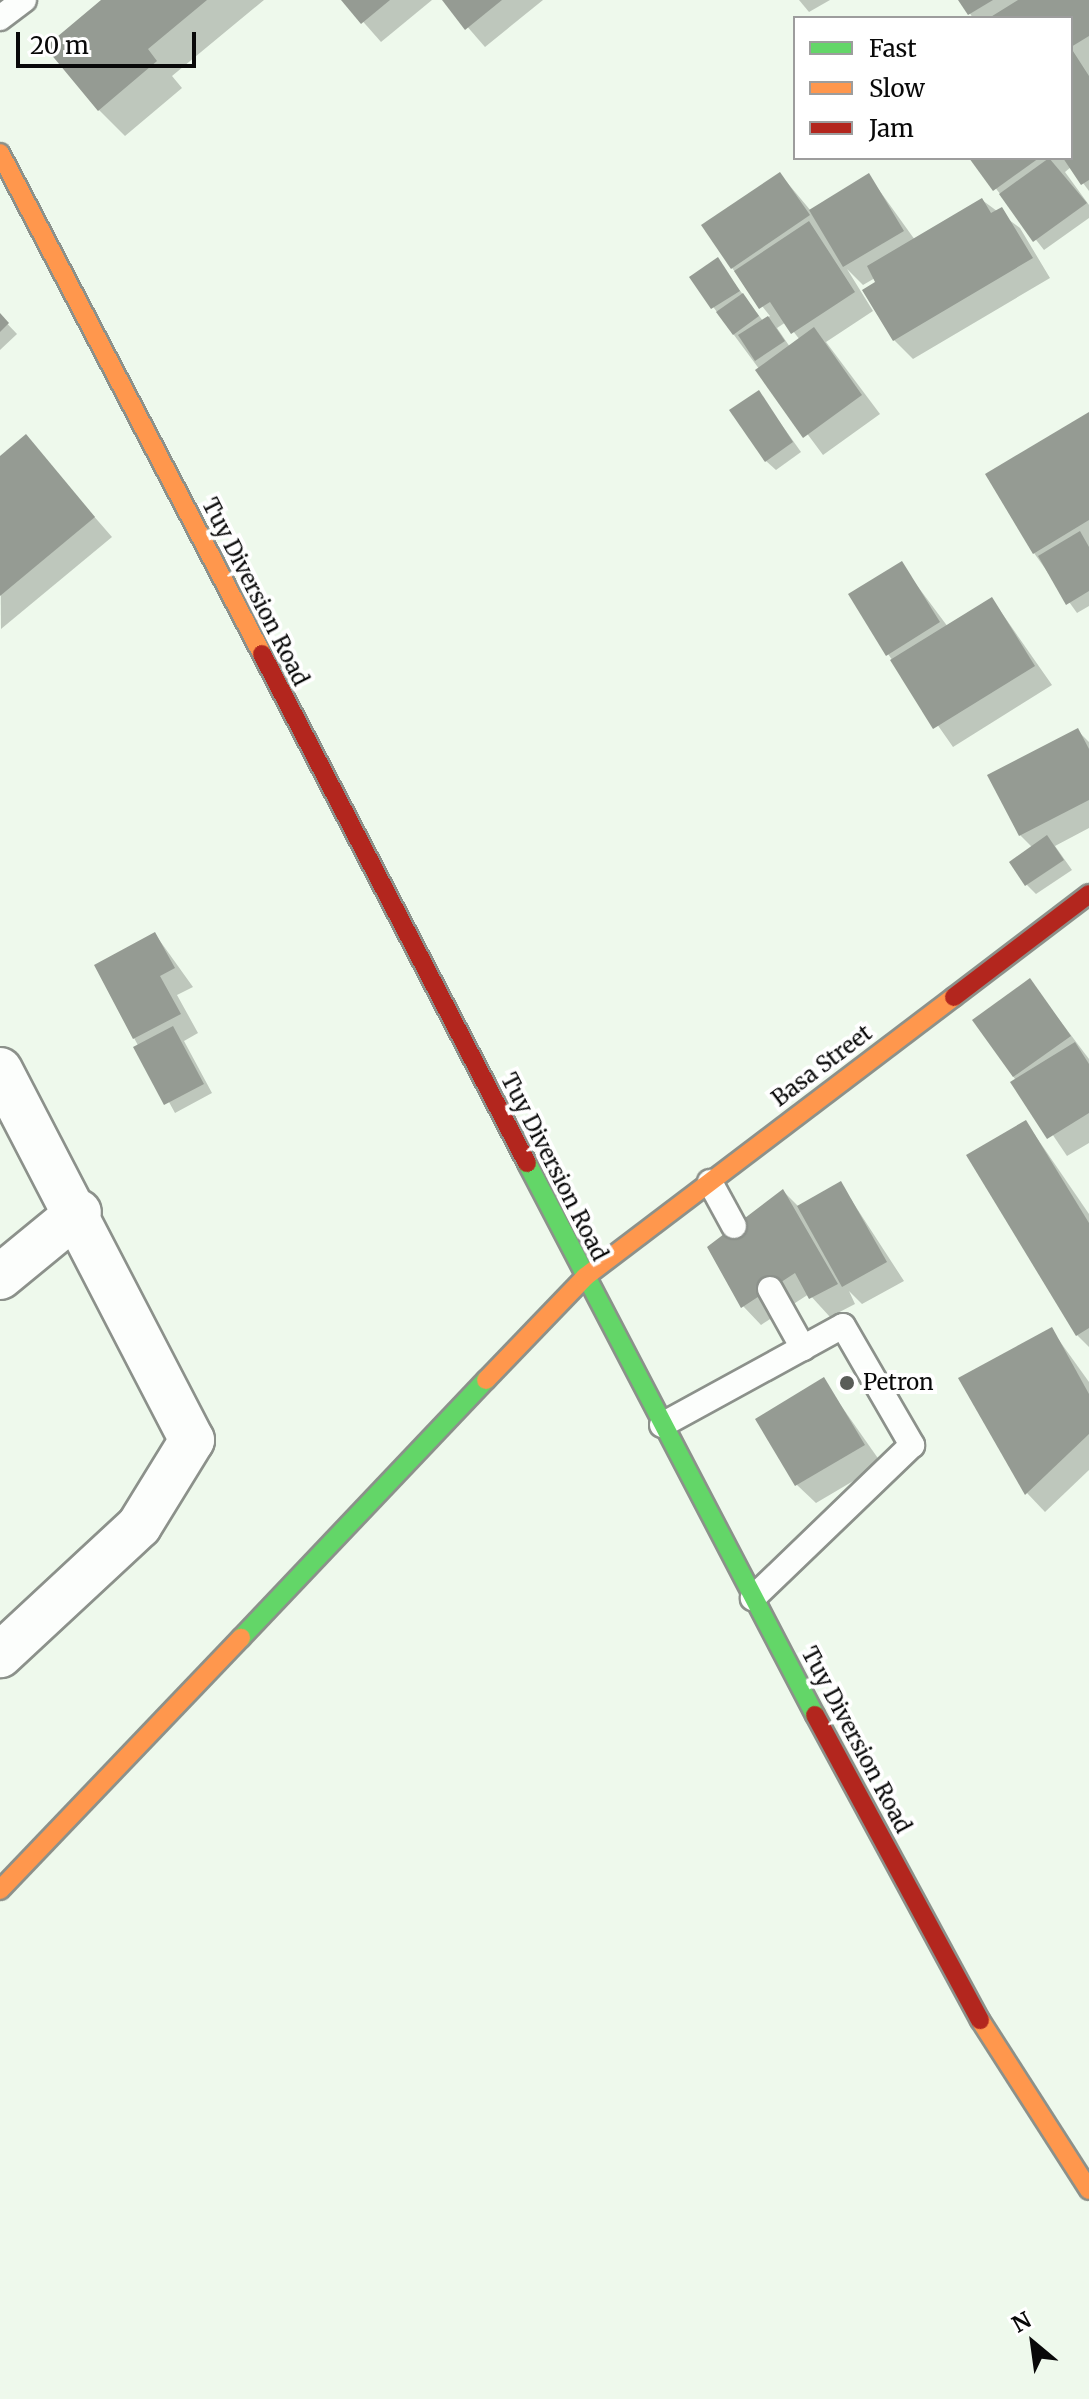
<!DOCTYPE html>
<html>
<head>
<meta charset="utf-8">
<style>
	body { margin:0 }
	#map { position:relative; width:1089px; height:2399px; overflow:hidden; background:#eef9ec; font-family:Merriweather,serif }
	div>[style] { position:absolute }
	[style*='--x'] { left:calc(var(--x)*1px); top:calc(var(--y)*1px); width:calc(var(--w)*1px); rotate:calc(var(--a)*1deg) }
	.shadow>* { inset:0; background:#0003 }
	.building>* { inset:0; background:#959b93 }
	.roads { filter:drop-shadow(2px 0 #8c918b) drop-shadow(-2px 0 #8c918b) drop-shadow(0 2px #8c918b) drop-shadow(0 -2px #8c918b) }
	.lane>* { height:24px; margin:-12px; padding:0 12px; transform-origin:12px; border-radius:12px; background:#fcfefc }
	.street>* { height:44px; margin:-22px; padding:0 22px; transform-origin:22px; border-radius:22px; background:#fcfefc }
	.fast>* { height:18px; margin:-9px; padding:0 9px; transform-origin:9px; border-radius:9px; background:#63d668 }
	.slow>* { height:18px; margin:-9px; padding:0 9px; transform-origin:9px; border-radius:9px; background:#ff974d }
	.jam>* { height:18px; margin:-9px; padding:0 9px; transform-origin:9px; border-radius:9px; background:#b3261e }
	.dots>* { width:22px; height:22px; translate:-50% -50%; box-sizing:border-box; border:4px solid #fff; border-radius:50% }
	span { translate:-50% -50%; white-space:nowrap; text-align:center; line-height:1.15; -webkit-text-stroke:8px #fff; paint-order:stroke }
	.street-label { font-size:22px; color:#090909 }
	.poi-label { font-size:22px; color:#090909 }
	.left { translate:0 -50%; text-align:left }
	.legend { position:absolute; left:793px; top:16px; width:280px; height:144px; box-sizing:border-box; background:#fff; border:2px solid #9d9d9d; margin:0; padding:10px 14px; list-style:none; font-size:24px; color:#090909 }
	.legend li { display:flex; align-items:center; gap:16px; height:40px }
	.legend b { width:40px; border:2px solid #9d9d9d }
	.north { position:absolute; left:993px; top:2303px; width:80px; height:80px; -webkit-text-stroke:6px #fff; paint-order:stroke; rotate:331deg; font-size:22px; font-weight:700; line-height:32px; text-align:center; color:#090909 }
	.north::after { content:''; display:block; margin:auto; width:28px; height:36px; background:#090909; clip-path:polygon(50% 0,100% 100%,50% 72%,0 100%) }
	.scale { position:absolute; left:16px; top:32px; width:180px; height:36px; box-sizing:border-box; border:4px solid #090909; border-top:0; padding-left:10px; font-size:24px; line-height:28px; white-space:nowrap; color:#090909; -webkit-text-stroke:6px #fff; paint-order:stroke }
</style>
</head>
<body>
<div id="map">
	<div class="shadow">
		<i style="clip-path:polygon(105px 0,264px 0,172px 76px,182px 88px,125px 136px,99px 110px)"></i>
		<i style="clip-path:polygon(344px 0,432px 0,381px 42px)"></i>
		<i style="clip-path:polygon(444px 0,543px 0,485px 47px)"></i>
		<i style="clip-path:polygon(799px 0,830px 0,809px 12px)"></i>
		<i style="clip-path:polygon(961px 0,1089px 0,1089px 191px,1071px 167px,1065px 172px,1089px 205px,1089px 218px,1044px 250px,972px 158px,1071px 158px,1071px 18px,973px 18px)"></i>
		<i style="clip-path:polygon(evenodd,780px 174px,811px 211px,869px 176px,915px 240px,982px 200px,1020px 228px,1050px 278px,913px 359px,894px 340px,875px 278px,863px 285px,847px 269px,873px 311px,826px 342px,880px 414px,823px 455px,691px 277px,717px 260px,763px 321px,770px 316px,732px 268px,780px 174px,786px 322px,800px 340px,790px 347px,777px 328px,786px 322px)"></i>
		<i style="clip-path:polygon(0 316px,17px 334px,0 350px)"></i>
		<i style="clip-path:polygon(759px 393px,801px 452px,776px 470px,766px 461px)"></i>
		<i style="clip-path:polygon(1089px 414px,1089px 606px,1077px 613px,1034px 553px)"></i>
		<i style="clip-path:polygon(25px 437px,112px 537px,1px 629px,0 459px)"></i>
		<i style="clip-path:polygon(901px 564px,948px 627px,992px 599px,1052px 685px,953px 747px,888px 654px)"></i>
		<i style="clip-path:polygon(1078px 731px,1089px 742px,1089px 828px,1055px 846px,1072px 870px,1036px 894px,1027px 885px,1033px 848px,1020px 835px)"></i>
		<i style="clip-path:polygon(155px 934px,193px 987px,177px 995px,198px 1033px,184px 1041px,212px 1093px,175px 1113px,134px 1038px)"></i>
		<i style="clip-path:polygon(1030px 981px,1089px 1059px,1089px 1143px,1067px 1156px,975px 1020px)"></i>
		<i style="clip-path:polygon(1026px 1122px,1089px 1214px,1089px 1347px,1077px 1335px)"></i>
		<i style="clip-path:polygon(841px 1184px,904px 1281px,862px 1304px,849px 1291px,855px 1304px,830px 1317px,809px 1294px,761px 1325px,743px 1306px,783px 1191px,799px 1207px)"></i>
		<i style="clip-path:polygon(1051px 1329px,1089px 1382px,1089px 1470px,1045px 1512px,1027px 1493px)"></i>
		<i style="clip-path:polygon(823px 1380px,882px 1464px,816px 1503px,797px 1485px)"></i>
	</div>
	<div class="building">
		<i style="clip-path:polygon(101px 0,207px 0,148px 49px,157px 61px,98px 111px,45px 47px)"></i>
		<i style="clip-path:polygon(341px 0,390px 0,361px 24px)"></i>
		<i style="clip-path:polygon(442px 0,502px 0,465px 30px)"></i>
		<i style="clip-path:polygon(958px 0,993px 0,968px 15px)"></i>
		<i style="clip-path:polygon(1018px 0,1089px 0,1089px 36px,1071px 47px,1071px 18px,989px 18px)"></i>
		<i style="clip-path:polygon(1071px 48px,1089px 76px,1089px 180px,1081px 185px,1063px 158px,1071px 158px)"></i>
		<i style="clip-path:polygon(969px 158px,1039px 158px,993px 191px)"></i>
		<i style="clip-path:polygon(1049px 158px,1087px 203px,1033px 242px,999px 194px)"></i>
		<i style="clip-path:polygon(780px 172px,810px 215px,731px 269px,701px 225px)"></i>
		<i style="clip-path:polygon(869px 173px,904px 231px,843px 267px,809px 210px)"></i>
		<i style="clip-path:polygon(982px 198px,991px 213px,1002px 207px,1033px 258px,893px 341px,862px 290px,875px 282px,867px 266px)"></i>
		<i style="clip-path:polygon(809px 221px,855px 292px,791px 334px,770px 302px,759px 309px,734px 271px)"></i>
		<i style="clip-path:polygon(718px 257px,740px 291px,711px 309px,689px 277px)"></i>
		<i style="clip-path:polygon(743px 293px,759px 316px,733px 335px,716px 312px)"></i>
		<i style="clip-path:polygon(0 313px,9px 323px,0 332px)"></i>
		<i style="clip-path:polygon(768px 316px,785px 341px,755px 361px,738px 335px)"></i>
		<i style="clip-path:polygon(814px 327px,862px 395px,803px 438px,755px 370px)"></i>
		<i style="clip-path:polygon(759px 390px,793px 442px,765px 462px,729px 410px)"></i>
		<i style="clip-path:polygon(1089px 412px,1089px 520px,1033px 554px,985px 474px)"></i>
		<i style="clip-path:polygon(26px 434px,95px 517px,0 596px,0 456px)"></i>
		<i style="clip-path:polygon(1080px 531px,1089px 547px,1089px 591px,1066px 605px,1038px 556px)"></i>
		<i style="clip-path:polygon(902px 561px,940px 622px,886px 656px,848px 594px)"></i>
		<i style="clip-path:polygon(992px 597px,1035px 666px,933px 729px,890px 660px)"></i>
		<i style="clip-path:polygon(1078px 728px,1089px 749px,1089px 800px,1019px 836px,987px 775px)"></i>
		<i style="clip-path:polygon(1047px 835px,1064px 860px,1025px 886px,1009px 862px)"></i>
		<i style="clip-path:polygon(155px 932px,175px 968px,160px 976px,181px 1014px,133px 1039px,94px 965px)"></i>
		<i style="clip-path:polygon(1030px 978px,1071px 1036px,1013px 1077px,972px 1020px)"></i>
		<i style="clip-path:polygon(173px 1026px,204px 1084px,164px 1105px,133px 1047px)"></i>
		<i style="clip-path:polygon(1075px 1042px,1089px 1064px,1089px 1113px,1047px 1139px,1010px 1082px)"></i>
		<i style="clip-path:polygon(1026px 1120px,1089px 1223px,1089px 1328px,1076px 1336px,966px 1155px)"></i>
		<i style="clip-path:polygon(841px 1181px,887px 1262px,842px 1287px,797px 1206px)"></i>
		<i style="clip-path:polygon(783px 1189px,838px 1284px,809px 1299px,795px 1273px,741px 1308px,707px 1247px)"></i>
		<i style="clip-path:polygon(1052px 1327px,1089px 1394px,1089px 1434px,1025px 1495px,958px 1378px)"></i>
		<i style="clip-path:polygon(824px 1377px,865px 1445px,795px 1486px,755px 1419px)"></i>
	</div>
	<div class="roads">
		<div class="lane">
			<i style="--x:0;--y:18;--w:30;--a:-37"></i>
			<i style="--x:710;--y:1182;--w:50;--a:61.4"></i>
			<i style="--x:770;--y:1289;--w:68;--a:60.8"></i>
			<i style="--x:662;--y:1425;--w:206;--a:-28.7"></i>
			<i style="--x:843;--y:1326;--w:138;--a:59.9"></i>
			<i style="--x:912;--y:1445;--w:221;--a:136.1"></i>
		</div>
		<div class="street">
			<i style="--x:0;--y:1070;--w:417;--a:62.6"></i>
			<i style="--x:192;--y:1440;--w:101;--a:121.6"></i>
			<i style="--x:139;--y:1526;--w:190;--a:137.1"></i>
			<i style="--x:0;--y:1277;--w:102;--a:-39.4"></i>
		</div>
		<div class="fast">
			<i style="--x:527;--y:1163;--w:623;--a:62.45"></i>
			<i style="--x:241;--y:1638;--w:356;--a:-46.5"></i>
		</div>
		<div class="slow">
			<i style="--x:0;--y:153;--w:565;--a:62.39"></i>
			<i style="--x:486;--y:1380;--w:143;--a:-46.1"></i>
			<i style="--x:585;--y:1277;--w:463;--a:-37.2"></i>
			<i style="--x:0;--y:1890;--w:349;--a:-46.3"></i>
			<i style="--x:980;--y:2020;--w:202;--a:57.3"></i>
		</div>
		<div class="jam">
			<i style="--x:262;--y:654;--w:574;--a:62.5"></i>
			<i style="--x:954;--y:997;--w:170;--a:-37.3"></i>
			<i style="--x:815;--y:1715;--w:347;--a:61.6"></i>
		</div>
	</div>
	<div class="dots">
		<i style="left:847px;top:1383px;background:#595d58"></i>
	</div>
	<div class="street-label">
		<span style="left:255px;top:592px;rotate:63deg">Tuy Diversion Road</span>
		<span style="left:822px;top:1066px;rotate:-37deg">Basa Street</span>
		<span style="left:554px;top:1167px;rotate:63deg">Tuy Diversion Road</span>
		<span style="left:856px;top:1740px;rotate:62deg">Tuy Diversion Road</span>
	</div>
	<div class="poi-label">
		<span class="left" style="left:863px;top:1383px">Petron</span>
	</div>
	<ul class="legend">
	<li><b style="height:10px;background:#63d668"></b>Fast</li>
	<li><b style="height:10px;background:#ff974d"></b>Slow</li>
	<li><b style="height:10px;background:#b3261e"></b>Jam</li>
	</ul>
	<div class="north">N</div>
	<div class="scale">20 m</div>
</div>
</body>
</html>
